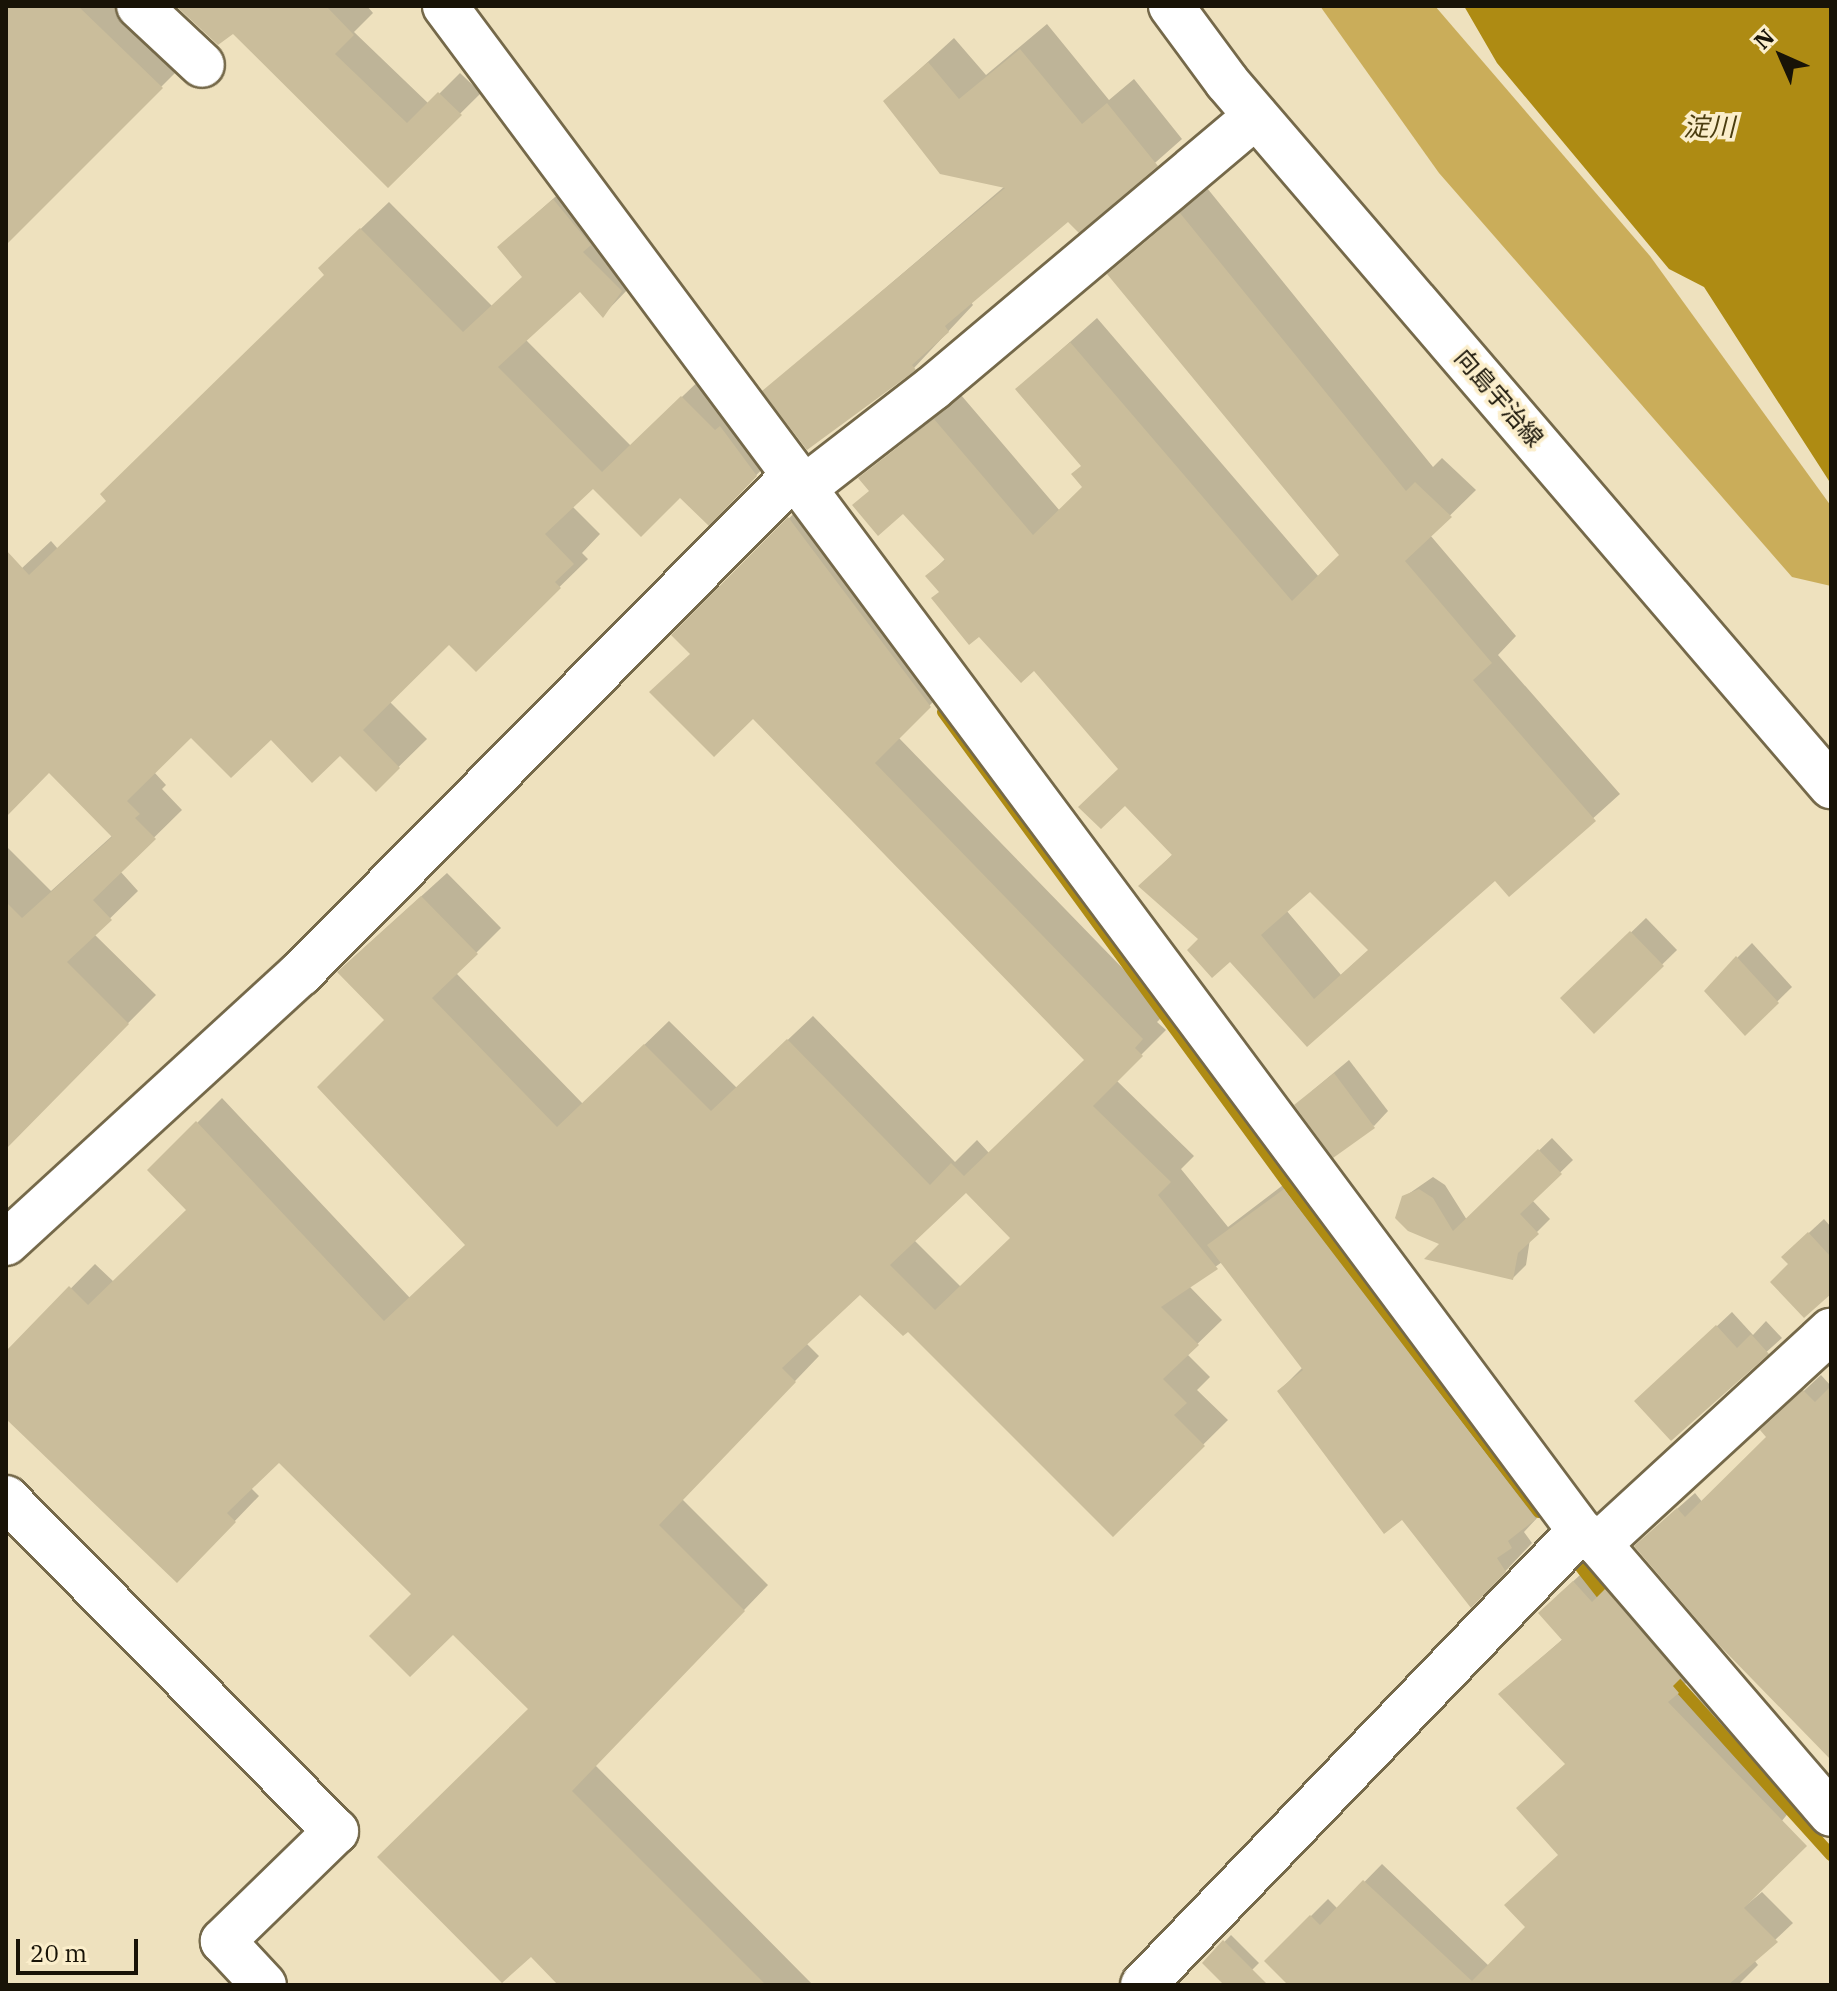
<!DOCTYPE html>
<html>
<head>
<meta charset="utf-8">
<style>
	body { margin:0 }
	#map { position:relative; width:1837px; height:1991px; overflow:hidden; background:#eee1be; font-family:"IBM Plex Serif","Noto Sans JP",serif }
	div>[style] { position:absolute }
	[style*='--x'] { left:calc(var(--x)*1px); top:calc(var(--y)*1px); width:calc(var(--w)*1px); rotate:calc(var(--a)*1deg) }
	.green>* { inset:0; background:#caad5a }
	.water>* { inset:0; background:#ae8b13 }
	.shadow>* { inset:0; background:#0003 }
	.stream>* { height:12px; margin:-6px; padding:0 6px; transform-origin:6px; border-radius:6px; background:#ae8b13 }
	.building>* { inset:0; background:#cabd9b }
	.roads { filter:drop-shadow(2px 0 #75694a) drop-shadow(-2px 0 #75694a) drop-shadow(0 2px #75694a) drop-shadow(0 -2px #75694a) }
	.minor>* { height:44px; margin:-22px; padding:0 22px; transform-origin:22px; border-radius:22px; background:#fff }
	.major>* { height:44px; margin:-22px; padding:0 22px; transform-origin:22px; border-radius:22px; background:#fff }
	span { translate:-50% -50%; white-space:nowrap; text-align:center; line-height:1.15; -webkit-text-stroke:7px #fbeecb; paint-order:stroke }
	.street-label { font-size:24px; color:#181307 }
	.water-label { font-size:26px; color:#4b3d10; font-style:italic }
	.frame { position:absolute; inset:0; border:8px solid #181307; pointer-events:none }
	.north { position:absolute; left:1741px; top:16px; width:80px; height:80px; -webkit-text-stroke:6px #fbeecb; paint-order:stroke; rotate:315deg; font-size:22px; font-weight:700; line-height:32px; text-align:center; color:#181307 }
	.north::after { content:''; display:block; margin:auto; width:28px; height:36px; background:#181307; clip-path:polygon(50% 0,100% 100%,50% 72%,0 100%) }
	.scale { position:absolute; left:16px; top:1939px; width:122px; height:36px; box-sizing:border-box; border:4px solid #181307; border-top:0; padding-left:10px; font-size:24px; line-height:28px; white-space:nowrap; color:#181307; -webkit-text-stroke:6px #fbeecb; paint-order:stroke }
</style>
</head>
<body>
<div id="map">
	<div class="green">
		<i style="clip-path:polygon(1320px 6px,1435px 6px,1650px 256px,1831px 506px,1831px 586px,1792px 577px,1439px 173px)"></i>
	</div>
	<div class="water">
		<i style="clip-path:polygon(1464px 6px,1831px 6px,1831px 484px,1704px 287px,1669px 269px,1497px 63px)"></i>
	</div>
	<div class="shadow">
		<i style="clip-path:polygon(6px 6px,120px 6px,182px 66px,6px 242px)"></i>
		<i style="clip-path:polygon(178px 6px,367px 6px,373px 13px,354px 32px,429px 104px,460px 73px,481px 93px,388px 185px,233px 31px)"></i>
		<i style="clip-path:polygon(1047px 24px,1109px 100px,1134px 79px,1182px 139px,1079px 230px,1068px 219px,971px 302px,973px 305px,914px 368px,765px 391px,1005px 186px,885px 101px,954px 38px,986px 75px)"></i>
		<i style="clip-path:polygon(582px 173px,630px 287px,603px 315px,580px 289px,525px 339px,631px 446px,711px 369px,784px 447px,709px 523px,680px 495px,593px 487px,572px 506px,600px 534px,582px 553px,588px 559px,476px 669px,449px 643px,389px 701px,427px 739px,376px 789px,340px 753px,271px 737px,191px 735px,154px 772px,166px 785px,162px 789px,182px 810px,120px 871px,138px 891px,94px 934px,156px 995px,6px 1146px,6px 846px,51px 891px,113px 835px,49px 771px,6px 814px,6px 583px,51px 541px,58px 549px,109px 500px,326px 274px,349px 240px,389px 202px,492px 306px,524px 276px,499px 247px)"></i>
		<i style="clip-path:polygon(evenodd,1207px 188px,1433px 467px,1442px 458px,1476px 490px,1430px 535px,1516px 636px,1498px 655px,1620px 794px,1509px 894px,1495px 878px,1308px 1044px,1231px 960px,1141px 886px,1173px 854px,1120px 768px,1035px 668px,928px 576px,946px 558px,904px 512px,861px 478px,961px 395px,1060px 511px,1085px 487px,1083px 465px,1017px 389px,1097px 318px,1319px 577px,1342px 555px,1110px 274px,1207px 188px,1310px 889px,1370px 949px,1341px 975px,1286px 910px,1310px 889px)"></i>
		<i style="clip-path:polygon(evenodd,813px 494px,954px 681px,898px 737px,1166px 1013px,1157px 1022px,1166px 1030px,1116px 1080px,1194px 1156px,1181px 1169px,1228px 1227px,1312px 1163px,1562px 1491px,1524px 1532px,1532px 1543px,1498px 1579px,1402px 1518px,1279px 1391px,1303px 1367px,1222px 1262px,1189px 1286px,1222px 1320px,1187px 1354px,1210px 1377px,1197px 1390px,1228px 1420px,1113px 1534px,908px 1329px,860px 1292px,806px 1343px,819px 1356px,682px 1499px,768px 1585px,595px 1765px,813px 1985px,561px 1985px,530px 1709px,279px 1460px,251px 1488px,259px 1496px,201px 1556px,6px 1416px,6px 1354px,95px 1264px,114px 1282px,188px 1210px,150px 1170px,222px 1098px,410px 1298px,468px 1244px,364px 948px,447px 873px,501px 928px,456px 973px,583px 1104px,669px 1021px,737px 1088px,813px 1016px,955px 1162px,977px 1140px,989px 1153px,1087px 1059px,674px 635px,813px 494px,966px 1191px,1012px 1237px,961px 1287px,914px 1240px,966px 1191px)"></i>
		<i style="clip-path:polygon(1646px 918px,1677px 950px,1594px 1031px,1563px 998px)"></i>
		<i style="clip-path:polygon(1752px 943px,1792px 987px,1745px 1033px,1737px 958px)"></i>
		<i style="clip-path:polygon(1349px 1060px,1388px 1111px,1374px 1126px,1312px 1091px)"></i>
		<i style="clip-path:polygon(1552px 1138px,1573px 1160px,1532px 1200px,1550px 1219px,1530px 1239px,1526px 1265px,1513px 1278px,1443px 1243px,1404px 1197px,1433px 1177px,1445px 1185px,1467px 1220px)"></i>
		<i style="clip-path:polygon(1824px 1219px,1831px 1227px,1831px 1291px,1790px 1264px,1799px 1242px)"></i>
		<i style="clip-path:polygon(1732px 1312px,1753px 1335px,1766px 1321px,1782px 1338px,1671px 1438px,1652px 1387px)"></i>
		<i style="clip-path:polygon(1821px 1375px,1831px 1386px,1831px 1742px,1653px 1530px,1695px 1493px,1703px 1503px,1769px 1437px,1779px 1414px)"></i>
		<i style="clip-path:polygon(1591px 1565px,1695px 1674px,1685px 1684px,1798px 1801px,1726px 1890px,1744px 1907px,1762px 1892px,1793px 1923px,1754px 1960px,1758px 1965px,1738px 1985px,1291px 1985px,1266px 1961px,1328px 1899px,1338px 1909px,1382px 1864px,1489px 1966px,1528px 1927px,1560px 1855px,1567px 1763px,1500px 1694px,1564px 1638px,1557px 1596px)"></i>
		<i style="clip-path:polygon(1231px 1935px,1259px 1963px,1237px 1985px,1227px 1985px,1204px 1963px)"></i>
	</div>
	<div class="stream">
		<i style="--x:943;--y:712;--w:663;--a:53.84"></i>
		<i style="--x:1334;--y:1247;--w:335;--a:52.3"></i>
		<i style="--x:1569;--y:1552;--w:65;--a:51.9"></i>
		<i style="--x:1667;--y:1673;--w:245;--a:48"></i>
	</div>
	<div class="building">
		<i style="clip-path:polygon(6px 6px,78px 6px,163px 88px,6px 245px)"></i>
		<i style="clip-path:polygon(176px 6px,326px 6px,354px 35px,335px 54px,407px 123px,438px 92px,462px 115px,388px 188px,233px 34px,218px 45px)"></i>
		<i style="clip-path:polygon(1020px 49px,1082px 124px,1107px 103px,1158px 166px,1079px 233px,1068px 222px,945px 326px,949px 332px,912px 365px,916px 370px,807px 450px,762px 391px,1005px 188px,940px 174px,883px 101px,928px 62px,959px 99px)"></i>
		<i style="clip-path:polygon(553px 199px,591px 245px,583px 252px,622px 291px,603px 318px,580px 292px,498px 367px,602px 472px,681px 396px,715px 430px,720px 426px,757px 476px,709px 526px,680px 498px,641px 537px,593px 489px,545px 534px,574px 564px,555px 582px,561px 588px,476px 672px,449px 645px,363px 730px,400px 768px,376px 792px,340px 756px,312px 783px,271px 740px,231px 778px,191px 738px,127px 801px,140px 814px,135px 818px,156px 839px,93px 900px,112px 920px,67px 962px,129px 1024px,6px 1149px,6px 902px,22px 918px,112px 837px,49px 773px,6px 817px,6px 550px,29px 575px,106px 501px,100px 494px,324px 275px,318px 268px,360px 228px,463px 332px,522px 277px,497px 247px)"></i>
		<i style="clip-path:polygon(evenodd,1180px 213px,1406px 491px,1415px 482px,1452px 517px,1405px 561px,1492px 663px,1473px 680px,1596px 821px,1509px 897px,1495px 881px,1307px 1047px,1230px 962px,1212px 978px,1187px 950px,1198px 939px,1138px 886px,1172px 855px,1125px 806px,1101px 829px,1078px 807px,1118px 769px,1034px 671px,1021px 683px,979px 637px,969px 645px,931px 598px,939px 592px,925px 576px,945px 560px,903px 514px,878px 536px,852px 505px,869px 491px,858px 478px,934px 419px,1033px 535px,1082px 487px,1071px 474px,1081px 466px,1015px 389px,1070px 342px,1292px 601px,1339px 555px,1107px 274px,1180px 213px,1310px 892px,1368px 950px,1314px 999px,1261px 935px,1310px 892px)"></i>
		<i style="clip-path:polygon(evenodd,788px 517px,931px 707px,875px 763px,1143px 1039px,1135px 1048px,1143px 1056px,1093px 1106px,1171px 1182px,1158px 1195px,1218px 1269px,1161px 1307px,1199px 1345px,1163px 1379px,1187px 1403px,1174px 1415px,1205px 1446px,1113px 1537px,908px 1332px,903px 1336px,860px 1295px,782px 1368px,796px 1382px,659px 1525px,745px 1611px,572px 1791px,766px 1985px,558px 1985px,531px 1957px,502px 1983px,377px 1857px,528px 1709px,453px 1635px,410px 1677px,369px 1636px,411px 1594px,279px 1463px,227px 1513px,236px 1522px,177px 1583px,6px 1419px,6px 1351px,69px 1286px,88px 1305px,186px 1210px,147px 1170px,196px 1121px,384px 1321px,465px 1245px,317px 1087px,384px 1020px,337px 972px,421px 896px,478px 954px,432px 998px,557px 1127px,644px 1044px,711px 1111px,787px 1039px,930px 1185px,951px 1163px,964px 1176px,1084px 1060px,753px 719px,714px 757px,649px 692px,690px 654px,671px 635px,788px 517px,966px 1193px,1010px 1238px,935px 1310px,890px 1265px,966px 1193px)"></i>
		<i style="clip-path:polygon(1630px 931px,1664px 966px,1594px 1034px,1560px 998px)"></i>
		<i style="clip-path:polygon(1736px 956px,1779px 1003px,1745px 1036px,1704px 991px)"></i>
		<i style="clip-path:polygon(1334px 1073px,1375px 1128px,1333px 1158px,1294px 1105px)"></i>
		<i style="clip-path:polygon(1538px 1149px,1562px 1174px,1520px 1214px,1539px 1234px,1518px 1253px,1513px 1280px,1424px 1259px,1439px 1244px,1408px 1231px,1395px 1218px,1402px 1196px,1419px 1189px,1433px 1198px,1453px 1231px)"></i>
		<i style="clip-path:polygon(1284px 1189px,1536px 1519px,1508px 1541px,1512px 1548px,1497px 1558px,1506px 1572px,1471px 1608px,1402px 1520px,1384px 1534px,1277px 1391px,1303px 1370px,1207px 1245px)"></i>
		<i style="clip-path:polygon(1808px 1232px,1831px 1257px,1831px 1294px,1804px 1318px,1770px 1282px,1788px 1264px,1781px 1257px)"></i>
		<i style="clip-path:polygon(1716px 1325px,1737px 1348px,1751px 1334px,1769px 1354px,1671px 1441px,1634px 1401px)"></i>
		<i style="clip-path:polygon(1831px 1386px,1831px 1760px,1717px 1643px,1634px 1546px,1677px 1508px,1685px 1517px,1766px 1437px,1760px 1430px,1803px 1390px,1815px 1402px)"></i>
		<i style="clip-path:polygon(1573px 1581px,1592px 1602px,1605px 1589px,1681px 1678px,1673px 1686px,1679px 1693px,1668px 1702px,1807px 1846px,1744px 1908px,1778px 1942px,1728px 1985px,1288px 1985px,1264px 1961px,1310px 1915px,1320px 1925px,1363px 1880px,1472px 1981px,1525px 1927px,1504px 1905px,1558px 1855px,1516px 1808px,1565px 1764px,1498px 1694px,1562px 1640px,1538px 1613px)"></i>
		<i style="clip-path:polygon(1223px 1940px,1268px 1985px,1224px 1985px,1202px 1963px)"></i>
	</div>
	<div class="roads">
		<div class="minor">
			<i style="--x:139;--y:6;--w:86;--a:43.1"></i>
			<i style="--x:445;--y:6;--w:1901;--a:53.34"></i>
			<i style="--x:1580;--y:1531;--w:23;--a:34"></i>
			<i style="--x:1599;--y:1544;--w:356;--a:49.3"></i>
			<i style="--x:804;--y:488;--w:163;--a:-37.8"></i>
			<i style="--x:933;--y:388;--w:422;--a:-40.1"></i>
			<i style="--x:6;--y:1243;--w:398;--a:-42.5"></i>
			<i style="--x:300;--y:974;--w:702;--a:-45.29"></i>
			<i style="--x:6;--y:1498;--w:469;--a:45.3"></i>
			<i style="--x:336;--y:1831;--w:158;--a:135.8"></i>
			<i style="--x:223;--y:1941;--w:60;--a:47"></i>
			<i style="--x:1599;--y:1544;--w:315;--a:-42.6"></i>
			<i style="--x:1143;--y:1985;--w:630;--a:-46.09"></i>
		</div>
		<div class="major">
			<i style="--x:1171;--y:6;--w:94;--a:53.6"></i>
			<i style="--x:1227;--y:82;--w:928;--a:49.37"></i>
		</div>
	</div>
	<div class="street-label">
		<span style="left:1499px;top:398px;rotate:49deg">向島宇治線</span>
	</div>
	<div class="water-label">
		<span style="left:1709px;top:127px">淀川</span>
	</div>
	<div class="frame"></div>
	<div class="north">N</div>
	<div class="scale">20 m</div>
</div>
</body>
</html>
